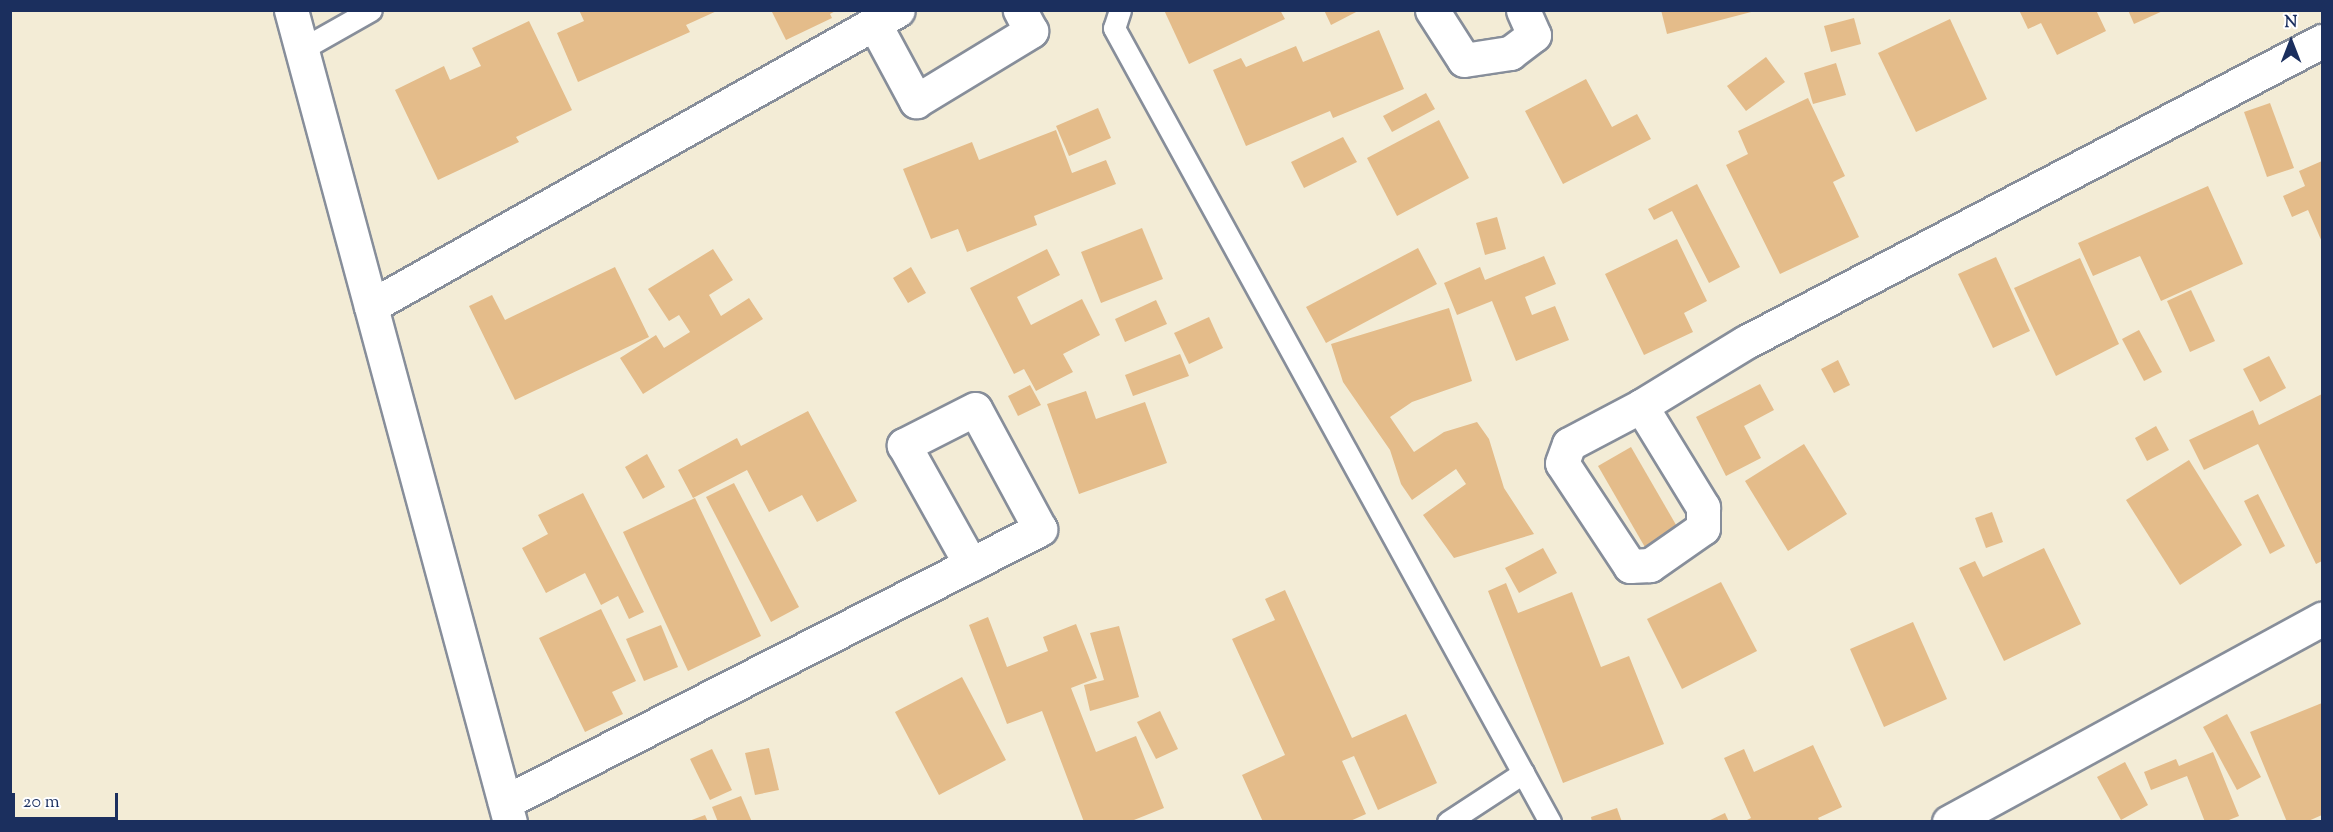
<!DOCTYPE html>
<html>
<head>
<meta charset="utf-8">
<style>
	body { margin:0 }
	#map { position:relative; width:2333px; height:832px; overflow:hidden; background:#f3ecd6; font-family:"Sorts Mill Goudy",serif }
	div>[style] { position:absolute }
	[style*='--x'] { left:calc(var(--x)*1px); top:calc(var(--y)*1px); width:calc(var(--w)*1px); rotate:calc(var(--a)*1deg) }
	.building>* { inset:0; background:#e4bc8a }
	.roads { filter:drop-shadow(2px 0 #878e9a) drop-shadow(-2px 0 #878e9a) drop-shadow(0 2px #878e9a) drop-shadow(0 -2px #878e9a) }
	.service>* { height:21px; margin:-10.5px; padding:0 10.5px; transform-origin:10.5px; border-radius:10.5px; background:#fff }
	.minor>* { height:33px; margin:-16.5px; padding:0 16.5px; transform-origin:16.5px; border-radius:16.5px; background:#fff }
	span { translate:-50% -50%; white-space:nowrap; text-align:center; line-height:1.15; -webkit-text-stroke:6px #fff; paint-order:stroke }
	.frame { position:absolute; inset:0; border:12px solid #1b2f5e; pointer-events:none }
	.north { position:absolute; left:2261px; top:12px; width:60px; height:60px; -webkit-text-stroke:4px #fff; paint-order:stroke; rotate:0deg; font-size:16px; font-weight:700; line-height:24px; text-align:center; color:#1b2f5e }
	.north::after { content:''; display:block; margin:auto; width:21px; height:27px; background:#1b2f5e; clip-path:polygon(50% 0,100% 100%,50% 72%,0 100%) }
	.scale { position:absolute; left:12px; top:793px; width:106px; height:27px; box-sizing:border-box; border:3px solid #1b2f5e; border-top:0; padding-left:8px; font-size:18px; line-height:21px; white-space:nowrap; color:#1b2f5e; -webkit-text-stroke:4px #fff; paint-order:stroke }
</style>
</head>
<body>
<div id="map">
	<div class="building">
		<i style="clip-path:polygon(579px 10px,719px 10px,686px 25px,690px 32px,578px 82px,557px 33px,584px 21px)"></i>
		<i style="clip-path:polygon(771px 10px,837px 10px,830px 14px,832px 18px,786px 40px)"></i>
		<i style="clip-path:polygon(1164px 10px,1280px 10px,1285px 19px,1189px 64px)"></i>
		<i style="clip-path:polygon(1324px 10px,1360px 10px,1331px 25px)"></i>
		<i style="clip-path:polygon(1661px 10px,1754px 10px,1755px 11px,1667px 34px)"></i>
		<i style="clip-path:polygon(2019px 10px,2096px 10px,2106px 31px,2057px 55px,2041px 23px,2028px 29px)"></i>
		<i style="clip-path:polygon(2128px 10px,2165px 10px,2134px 24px)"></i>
		<i style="clip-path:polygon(1854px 18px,1861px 44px,1831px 52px,1824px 26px)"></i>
		<i style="clip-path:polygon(1950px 19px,1987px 99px,1916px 132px,1878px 53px)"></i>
		<i style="clip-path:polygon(529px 21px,572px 110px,516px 137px,519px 142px,438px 180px,395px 90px,444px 66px,450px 80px,481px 66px,472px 48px)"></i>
		<i style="clip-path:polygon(1379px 30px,1404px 89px,1333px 118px,1330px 111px,1246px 146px,1213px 70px,1241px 58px,1246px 67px,1296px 46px,1303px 62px)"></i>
		<i style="clip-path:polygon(1766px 57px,1785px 82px,1746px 111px,1727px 86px)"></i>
		<i style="clip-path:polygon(1836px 63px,1846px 95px,1813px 104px,1804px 73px)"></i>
		<i style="clip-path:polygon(1586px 79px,1612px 127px,1637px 114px,1651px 139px,1563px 184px,1525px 111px)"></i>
		<i style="clip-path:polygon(1426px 93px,1435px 109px,1392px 132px,1383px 116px)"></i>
		<i style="clip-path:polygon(1808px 98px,1845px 176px,1833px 182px,1859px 237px,1780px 274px,1726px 165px,1748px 154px,1738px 131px)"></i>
		<i style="clip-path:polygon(2270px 103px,2294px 168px,2267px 177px,2244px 112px)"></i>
		<i style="clip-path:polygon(1098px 108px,1111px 138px,1069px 156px,1056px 126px)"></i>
		<i style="clip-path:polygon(1439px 120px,1469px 178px,1397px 216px,1367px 158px)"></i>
		<i style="clip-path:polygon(1056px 130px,1072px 173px,1106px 160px,1116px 184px,1034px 216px,1037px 225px,967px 252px,958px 229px,931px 239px,903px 169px,972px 142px,979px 160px)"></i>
		<i style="clip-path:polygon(1343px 137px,1357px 162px,1304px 188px,1291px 162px)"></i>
		<i style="clip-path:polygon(2322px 161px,2322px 242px,2308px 210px,2292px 217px,2283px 196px,2305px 186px,2299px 171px)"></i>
		<i style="clip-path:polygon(1697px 184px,1740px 267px,1709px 283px,1672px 211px,1654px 220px,1648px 209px)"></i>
		<i style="clip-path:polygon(2208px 186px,2243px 264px,2161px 301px,2140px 256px,2093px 276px,2078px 243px)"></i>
		<i style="clip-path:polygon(1497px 217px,1506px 249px,1485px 255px,1476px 223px)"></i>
		<i style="clip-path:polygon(1142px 228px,1163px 279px,1101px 303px,1081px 252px)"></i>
		<i style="clip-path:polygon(1677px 239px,1707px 301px,1684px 313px,1693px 332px,1644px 355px,1605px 274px)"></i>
		<i style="clip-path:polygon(1418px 248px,1437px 284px,1326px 343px,1306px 307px)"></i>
		<i style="clip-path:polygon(713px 249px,733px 280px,709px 295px,721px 316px,749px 298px,763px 319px,643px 394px,620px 358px,656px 335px,664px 348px,690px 332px,679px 315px,669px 321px,648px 289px)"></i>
		<i style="clip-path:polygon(1047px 249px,1060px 275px,1017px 297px,1031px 325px,1082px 299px,1100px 335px,1063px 354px,1073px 372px,1036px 391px,1024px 369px,1014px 374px,970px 288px)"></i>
		<i style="clip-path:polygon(1544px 256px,1556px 284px,1525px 297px,1532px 315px,1555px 306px,1569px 340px,1516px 361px,1492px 301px,1457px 315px,1444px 283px,1480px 267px,1485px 280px)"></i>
		<i style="clip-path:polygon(1996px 257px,2030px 331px,1993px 348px,1958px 274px)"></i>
		<i style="clip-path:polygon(2080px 258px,2119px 344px,2056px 376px,2014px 288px)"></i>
		<i style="clip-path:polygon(615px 267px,649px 337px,515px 400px,469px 306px,492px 295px,505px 320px)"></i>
		<i style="clip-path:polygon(911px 267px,926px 293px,908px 303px,893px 278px)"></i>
		<i style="clip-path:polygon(2191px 290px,2215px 341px,2190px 352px,2167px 301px)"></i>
		<i style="clip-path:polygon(1156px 300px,1167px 324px,1125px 342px,1115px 319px)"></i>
		<i style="clip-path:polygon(1449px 308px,1472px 381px,1412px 402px,1390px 417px,1414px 452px,1444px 432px,1477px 422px,1489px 439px,1504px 488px,1534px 534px,1454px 558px,1423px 515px,1466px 484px,1456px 469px,1412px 500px,1401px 484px,1390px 450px,1343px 382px,1331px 344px)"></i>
		<i style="clip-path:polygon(1209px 317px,1223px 348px,1189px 364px,1174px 333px)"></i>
		<i style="clip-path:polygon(2139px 330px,2162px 372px,2144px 381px,2122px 339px)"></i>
		<i style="clip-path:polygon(1180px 354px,1189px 376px,1133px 396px,1125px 375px)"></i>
		<i style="clip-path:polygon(2269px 356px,2286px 388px,2260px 402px,2243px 369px)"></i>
		<i style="clip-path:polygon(1838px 360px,1850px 385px,1834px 393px,1821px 369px)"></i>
		<i style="clip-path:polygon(1760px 384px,1774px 410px,1744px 426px,1761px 458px,1726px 476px,1696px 417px)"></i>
		<i style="clip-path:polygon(1030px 385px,1041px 405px,1018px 416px,1008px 396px)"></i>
		<i style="clip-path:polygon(1086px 391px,1096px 419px,1145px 402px,1167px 463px,1079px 494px,1047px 404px)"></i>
		<i style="clip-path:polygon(2322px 394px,2322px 561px,2316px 564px,2258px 444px,2204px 470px,2189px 440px,2253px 410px,2259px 425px)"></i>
		<i style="clip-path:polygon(808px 411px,857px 501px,817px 522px,802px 495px,769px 512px,747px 470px,693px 498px,678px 470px,737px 438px,741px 446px)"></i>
		<i style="clip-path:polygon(2156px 426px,2169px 450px,2147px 461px,2135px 438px)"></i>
		<i style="clip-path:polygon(1804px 444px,1847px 514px,1788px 551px,1745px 481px)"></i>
		<i style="clip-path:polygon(1631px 447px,1679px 530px,1646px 549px,1598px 466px)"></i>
		<i style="clip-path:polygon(647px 454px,665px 487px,643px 499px,625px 467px)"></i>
		<i style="clip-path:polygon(2189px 460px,2242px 545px,2180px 585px,2126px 500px)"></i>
		<i style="clip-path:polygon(734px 483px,799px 607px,771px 622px,706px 497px)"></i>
		<i style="clip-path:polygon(583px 493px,644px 612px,629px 619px,618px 596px,601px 605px,585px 573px,546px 593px,522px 548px,548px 534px,538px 515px)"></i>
		<i style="clip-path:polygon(2258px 494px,2285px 546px,2270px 554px,2244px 501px)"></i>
		<i style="clip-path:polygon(695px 498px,761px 636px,688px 671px,623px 532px)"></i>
		<i style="clip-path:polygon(1992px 512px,2003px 542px,1986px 548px,1975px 518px)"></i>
		<i style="clip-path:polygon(1543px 548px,1557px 573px,1519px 593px,1505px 568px)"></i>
		<i style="clip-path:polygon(2044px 548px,2081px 624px,2004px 661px,1959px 568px,1975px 561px,1983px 577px)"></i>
		<i style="clip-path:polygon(1721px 582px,1757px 651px,1682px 689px,1647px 619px)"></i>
		<i style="clip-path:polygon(1506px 583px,1518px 613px,1572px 592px,1601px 667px,1629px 656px,1664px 744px,1563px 783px,1488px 591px)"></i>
		<i style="clip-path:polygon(1285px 590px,1352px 738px,1406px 714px,1437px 783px,1378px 810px,1354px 756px,1342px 761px,1366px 814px,1348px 822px,1263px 822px,1242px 775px,1285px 755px,1232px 639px,1275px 620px,1265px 599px)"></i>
		<i style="clip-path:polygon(601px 609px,636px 681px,612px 692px,623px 714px,585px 732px,539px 638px)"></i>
		<i style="clip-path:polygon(988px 617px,1007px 667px,1048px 651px,1043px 637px,1076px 624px,1097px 678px,1071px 688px,1096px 752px,1136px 736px,1164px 808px,1129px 822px,1084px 822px,1042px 711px,1007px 724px,969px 625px)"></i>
		<i style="clip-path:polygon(1913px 622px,1947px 699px,1884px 727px,1850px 649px)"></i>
		<i style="clip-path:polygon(661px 625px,678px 667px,644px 681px,626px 639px)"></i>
		<i style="clip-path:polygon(1119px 626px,1139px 697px,1090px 711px,1084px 685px,1104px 680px,1090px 633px)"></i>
		<i style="clip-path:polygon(962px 677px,1006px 760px,939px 795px,895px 712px)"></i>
		<i style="clip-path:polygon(2322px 703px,2322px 815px,2306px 822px,2287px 822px,2250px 732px)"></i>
		<i style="clip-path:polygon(1160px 711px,1178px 749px,1156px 759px,1137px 722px)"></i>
		<i style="clip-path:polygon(2227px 714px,2261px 777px,2237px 790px,2203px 727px)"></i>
		<i style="clip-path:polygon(1813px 745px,1842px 807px,1818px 818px,1820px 822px,1743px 822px,1751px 818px,1724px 758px,1744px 749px,1754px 772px)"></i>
		<i style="clip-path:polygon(769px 748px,779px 790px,755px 795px,745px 753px)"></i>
		<i style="clip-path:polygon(712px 749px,732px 790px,710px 800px,690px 759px)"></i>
		<i style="clip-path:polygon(2213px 752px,2239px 816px,2224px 822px,2205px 822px,2187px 776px,2151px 790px,2144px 772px,2176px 759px,2179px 766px)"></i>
		<i style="clip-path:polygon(2125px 762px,2148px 805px,2121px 820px,2097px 777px)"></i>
		<i style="clip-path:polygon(741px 796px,752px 822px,718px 822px,712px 807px)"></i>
		<i style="clip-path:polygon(1617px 808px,1622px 822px,1592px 822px,1591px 817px)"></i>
		<i style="clip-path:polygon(1725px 813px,1729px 822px,1706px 822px)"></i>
		<i style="clip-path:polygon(705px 815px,708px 822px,689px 822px,689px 821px)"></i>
	</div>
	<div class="roads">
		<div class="service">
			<i style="--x:1120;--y:10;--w:19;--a:108"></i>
			<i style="--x:1114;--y:28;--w:906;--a:61.23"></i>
			<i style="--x:302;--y:49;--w:79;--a:-29.5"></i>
			<i style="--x:1448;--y:822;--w:90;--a:-33.2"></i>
		</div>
		<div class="minor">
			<i style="--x:291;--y:10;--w:841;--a:74.91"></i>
			<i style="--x:1432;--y:10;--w:59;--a:57.4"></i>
			<i style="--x:1464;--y:60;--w:47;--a:-8.7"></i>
			<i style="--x:1510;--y:53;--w:30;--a:-37"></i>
			<i style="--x:1534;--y:35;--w:27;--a:-114"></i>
			<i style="--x:874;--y:23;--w:89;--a:61.7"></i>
			<i style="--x:916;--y:101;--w:135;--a:-31.3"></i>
			<i style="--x:1031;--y:31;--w:24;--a:-118"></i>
			<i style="--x:371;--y:306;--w:604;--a:-29.32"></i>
			<i style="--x:1641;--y:406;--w:119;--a:58.5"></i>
			<i style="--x:1703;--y:507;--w:21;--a:90"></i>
			<i style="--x:1703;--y:528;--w:65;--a:145.1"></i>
			<i style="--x:1650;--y:565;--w:20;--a:177"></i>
			<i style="--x:1630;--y:566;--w:123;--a:-123.4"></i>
			<i style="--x:1562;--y:463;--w:20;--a:-70"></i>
			<i style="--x:1569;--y:444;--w:81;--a:-27.8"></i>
			<i style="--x:1641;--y:406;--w:123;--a:-31.4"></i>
			<i style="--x:1746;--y:342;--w:650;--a:-27.59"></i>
			<i style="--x:505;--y:802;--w:601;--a:-27.03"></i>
			<i style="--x:1040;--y:529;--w:136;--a:-118.4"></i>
			<i style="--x:975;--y:409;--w:80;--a:153.1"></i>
			<i style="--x:904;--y:445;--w:137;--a:60.8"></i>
			<i style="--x:1949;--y:822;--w:425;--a:-28.6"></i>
		</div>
	</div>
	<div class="frame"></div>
	<div class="north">N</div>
	<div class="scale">20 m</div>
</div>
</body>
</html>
